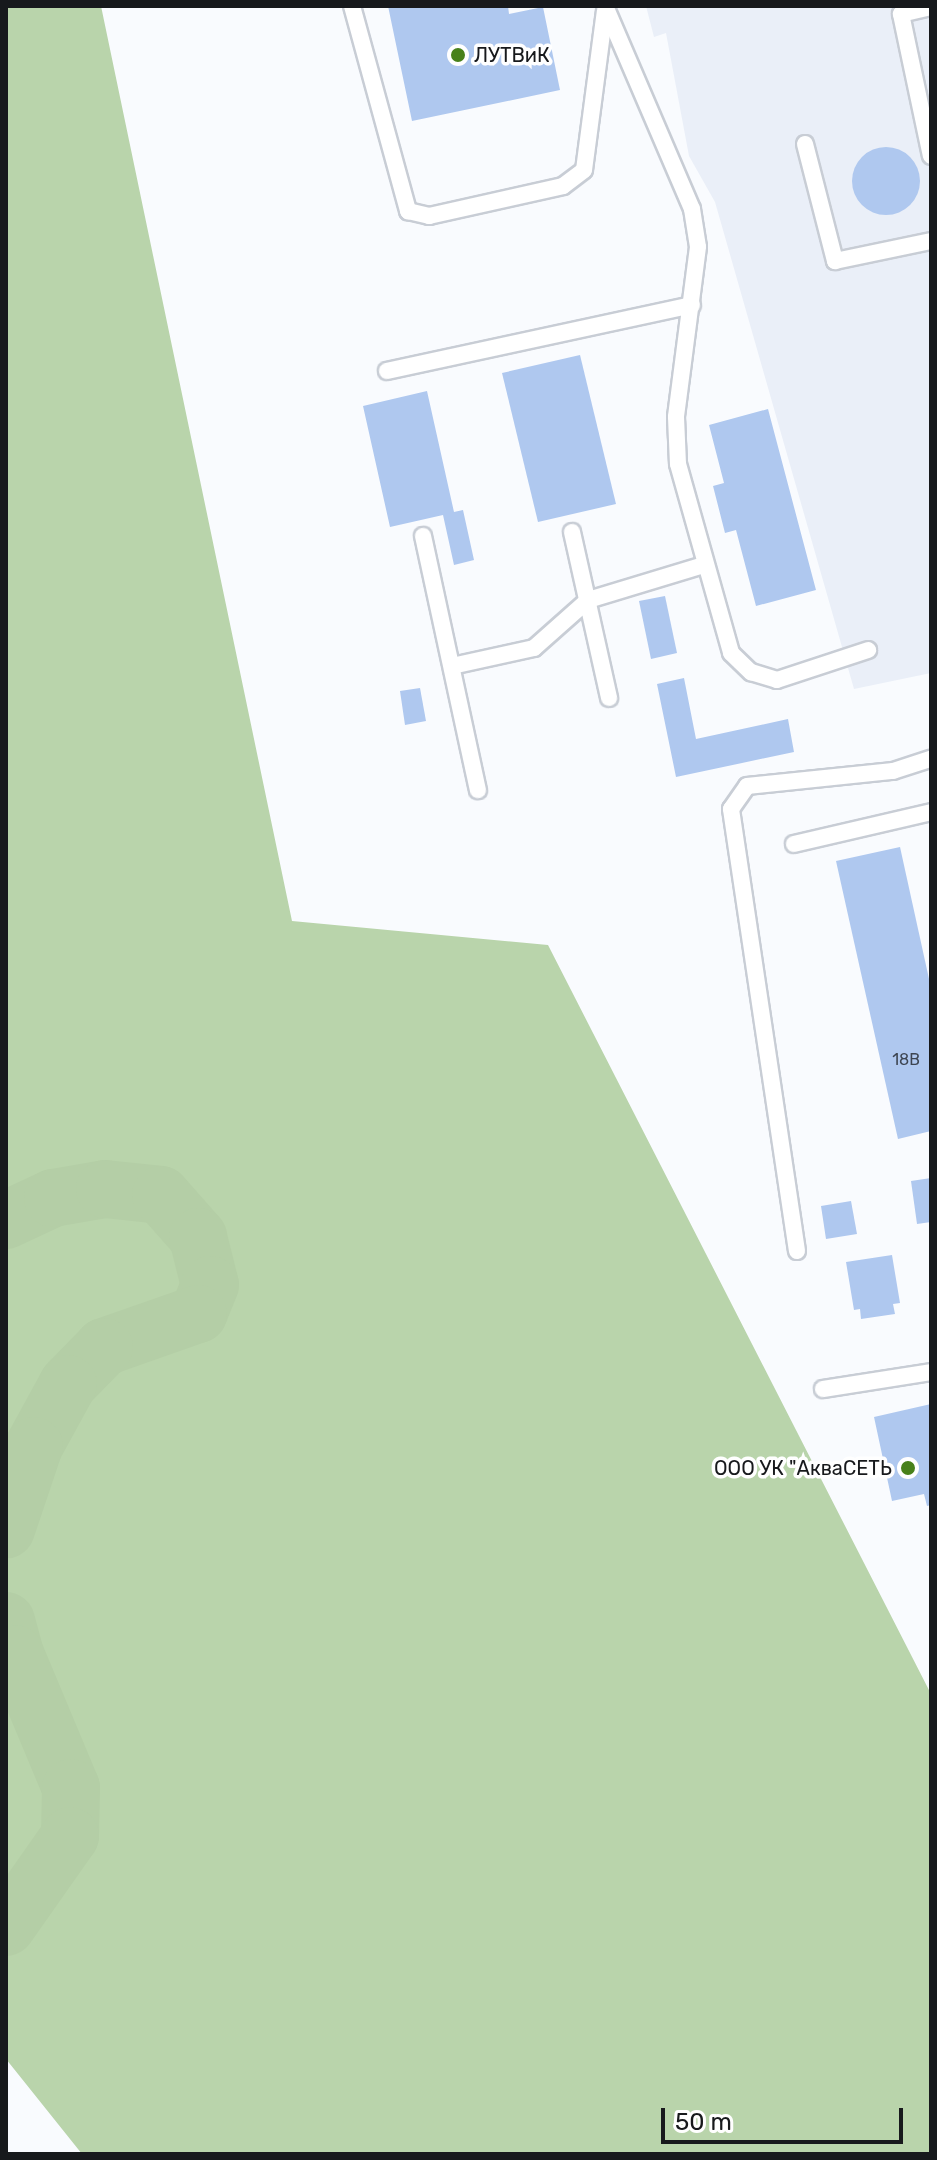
<!DOCTYPE html>
<html>
<head>
<meta charset="utf-8">
<style>
	body { margin:0 }
	#map { position:relative; width:937px; height:2160px; overflow:hidden; background:#f9fbfe; font-family:Rubik,sans-serif }
	div>[style] { position:absolute }
	[style*='--x'] { left:calc(var(--x)*1px); top:calc(var(--y)*1px); width:calc(var(--w)*1px); rotate:calc(var(--a)*1deg) }
	.built>* { inset:0; background:#eaeff8 }
	.forest>* { inset:0; background:#b9d4ab }
	.river>* { height:58px; margin:-29px; padding:0 29px; transform-origin:29px; border-radius:29px; background:#b4cea6 }
	.building>* { inset:0; background:#afc8ef }
	.round { border-radius:50% }
	.roads { filter:drop-shadow(2px 0 #c8cdd5) drop-shadow(-2px 0 #c8cdd5) drop-shadow(0 2px #c8cdd5) drop-shadow(0 -2px #c8cdd5) }
	.lane>* { height:16px; margin:-8px; padding:0 8px; transform-origin:8px; border-radius:8px; background:#fff }
	.dots>* { width:22px; height:22px; translate:-50% -50%; box-sizing:border-box; border:4px solid #fff; border-radius:50% }
	span { translate:-50% -50%; white-space:nowrap; text-align:center; line-height:1.15; -webkit-text-stroke:7px #fff; paint-order:stroke }
	.number-label { font-size:16px; color:#3d4551 }
	.number-label span { -webkit-text-stroke-width:0 }
	.poi-label { font-size:20px; color:#17191c }
	.left { translate:0 -50%; text-align:left }
	.right { translate:-100% -50%; text-align:right }
	.frame { position:absolute; inset:0; border:8px solid #17191c; pointer-events:none }
	.scale { position:absolute; left:661px; top:2108px; width:242px; height:36px; box-sizing:border-box; border:4px solid #17191c; border-top:0; padding-left:10px; font-size:24px; line-height:28px; white-space:nowrap; color:#17191c; -webkit-text-stroke:6px #fff; paint-order:stroke }
</style>
</head>
<body>
<div id="map">
	<div class="built">
		<i style="clip-path:polygon(646px 6px,931px 6px,931px 673px,854px 689px,715px 202px,689px 156px,666px 33px,654px 37px)"></i>
	</div>
	<div class="forest">
		<i style="clip-path:polygon(6px 6px,101px 6px,292px 921px,548px 945px,931px 1694px,931px 2154px,82px 2154px,6px 2059px)"></i>
	</div>
	<div class="river">
		<i style="--x:6;--y:1220;--w:52;--a:-25.1"></i>
		<i style="--x:53;--y:1198;--w:53;--a:-9.8"></i>
		<i style="--x:105;--y:1189;--w:56;--a:6.1"></i>
		<i style="--x:161;--y:1195;--w:56;--a:48.6"></i>
		<i style="--x:198;--y:1237;--w:49;--a:76"></i>
		<i style="--x:210;--y:1285;--w:31;--a:112"></i>
		<i style="--x:198;--y:1314;--w:100;--a:160.7"></i>
		<i style="--x:104;--y:1347;--w:52;--a:134.2"></i>
		<i style="--x:68;--y:1384;--w:71;--a:118.7"></i>
		<i style="--x:34;--y:1446;--w:88;--a:108.6"></i>
		<i style="--x:6;--y:1621;--w:34;--a:75"></i>
		<i style="--x:15;--y:1654;--w:145;--a:67.3"></i>
		<i style="--x:71;--y:1788;--w:48;--a:91.2"></i>
		<i style="--x:70;--y:1836;--w:111;--a:125.1"></i>
	</div>
	<div class="building">
		<i style="clip-path:polygon(388px 6px,508px 6px,509px 14px,543px 7px,560px 90px,412px 121px)"></i>
		<i class="round" style="left:852px;top:147px;width:68px;height:68px"></i>
		<i style="clip-path:polygon(580px 355px,616px 504px,538px 522px,502px 373px)"></i>
		<i style="clip-path:polygon(427px 391px,454px 512px,463px 510px,474px 560px,454px 565px,443px 515px,390px 527px,363px 406px)"></i>
		<i style="clip-path:polygon(768px 409px,816px 590px,756px 606px,736px 530px,725px 533px,713px 486px,724px 483px,709px 425px)"></i>
		<i style="clip-path:polygon(665px 596px,677px 653px,651px 659px,639px 601px)"></i>
		<i style="clip-path:polygon(684px 678px,696px 739px,788px 719px,794px 752px,676px 777px,657px 684px)"></i>
		<i style="clip-path:polygon(420px 688px,426px 721px,405px 725px,400px 691px)"></i>
		<i style="clip-path:polygon(900px 847px,931px 988px,931px 1131px,898px 1139px,836px 861px)"></i>
		<i style="clip-path:polygon(931px 1178px,931px 1222px,917px 1224px,911px 1181px)"></i>
		<i style="clip-path:polygon(851px 1201px,857px 1234px,826px 1239px,821px 1206px)"></i>
		<i style="clip-path:polygon(892px 1255px,900px 1303px,893px 1304px,895px 1314px,861px 1319px,860px 1309px,854px 1310px,846px 1262px)"></i>
		<i style="clip-path:polygon(931px 1404px,931px 1505px,927px 1506px,924px 1494px,892px 1501px,874px 1417px)"></i>
	</div>
	<div class="roads">
		<div class="lane">
			<i style="--x:352;--y:6;--w:213;--a:74.7"></i>
			<i style="--x:408;--y:211;--w:22;--a:13"></i>
			<i style="--x:429;--y:216;--w:137;--a:-12.6"></i>
			<i style="--x:563;--y:186;--w:26;--a:-37"></i>
			<i style="--x:584;--y:170;--w:160;--a:-82.5"></i>
			<i style="--x:605;--y:6;--w:221;--a:66.8"></i>
			<i style="--x:692;--y:209;--w:38;--a:81"></i>
			<i style="--x:698;--y:247;--w:171;--a:97.4"></i>
			<i style="--x:676;--y:417;--w:47;--a:87.6"></i>
			<i style="--x:678;--y:464;--w:196;--a:74.3"></i>
			<i style="--x:731;--y:653;--w:28;--a:44"></i>
			<i style="--x:751;--y:672;--w:27;--a:17"></i>
			<i style="--x:777;--y:680;--w:96;--a:-18.2"></i>
			<i style="--x:931;--y:7;--w:31;--a:167"></i>
			<i style="--x:901;--y:14;--w:145;--a:78.1"></i>
			<i style="--x:805;--y:144;--w:121;--a:75.6"></i>
			<i style="--x:835;--y:261;--w:98;--a:-11.8"></i>
			<i style="--x:387;--y:371;--w:312;--a:-12.2"></i>
			<i style="--x:572;--y:532;--w:170;--a:77.4"></i>
			<i style="--x:423;--y:536;--w:260;--a:77.8"></i>
			<i style="--x:452;--y:666;--w:84;--a:-12.4"></i>
			<i style="--x:534;--y:648;--w:72;--a:-41.6"></i>
			<i style="--x:588;--y:600;--w:121;--a:-16.8"></i>
			<i style="--x:794;--y:844;--w:141;--a:-13.1"></i>
			<i style="--x:797;--y:1251;--w:447;--a:-98.5"></i>
			<i style="--x:731;--y:809;--w:28;--a:-55"></i>
			<i style="--x:747;--y:786;--w:147;--a:-5.9"></i>
			<i style="--x:893;--y:771;--w:40;--a:-18"></i>
			<i style="--x:823;--y:1389;--w:109;--a:-8.9"></i>
		</div>
	</div>
	<div class="dots">
		<i style="left:458px;top:55px;background:#48811b"></i>
		<i style="left:908px;top:1468px;background:#48811b"></i>
	</div>
	<div class="number-label">
		<span style="left:906px;top:1060px">18В</span>
	</div>
	<div class="poi-label">
		<span class="left" style="left:474px;top:55px">ЛУТВиК</span>
		<span class="right" style="left:892px;top:1468px">ООО УК "АкваСЕТЬ</span>
	</div>
	<div class="frame"></div>
	<div class="scale">50 m</div>
</div>
</body>
</html>
